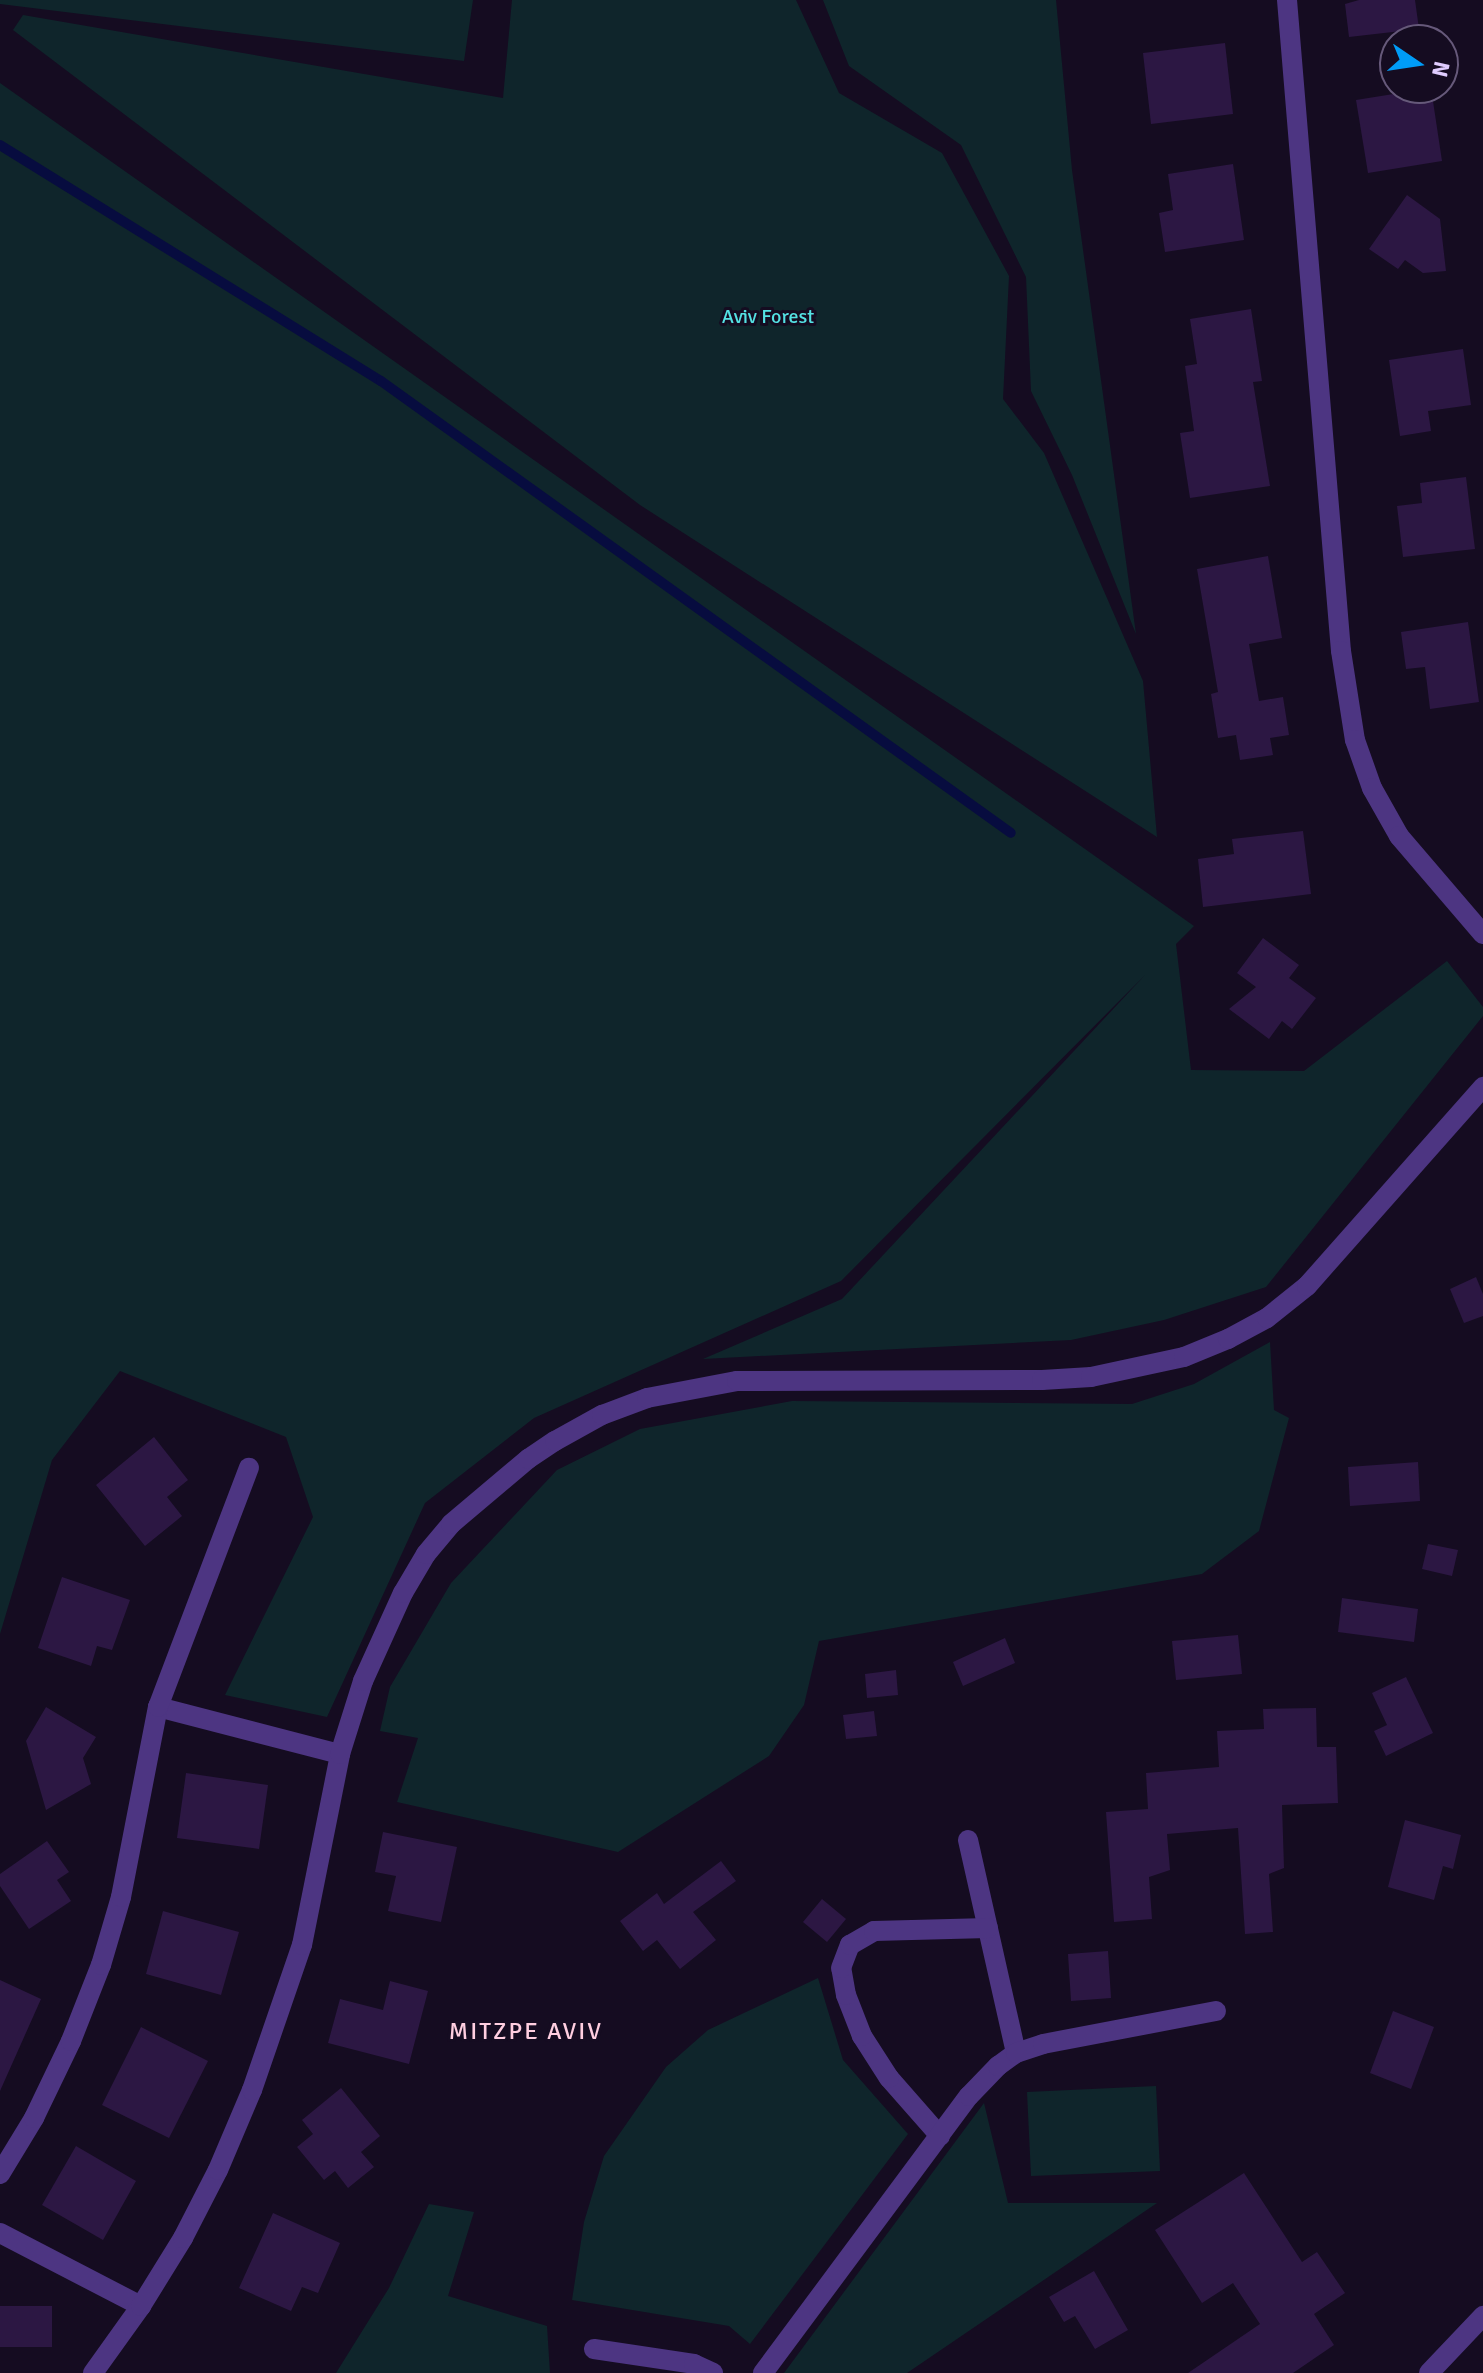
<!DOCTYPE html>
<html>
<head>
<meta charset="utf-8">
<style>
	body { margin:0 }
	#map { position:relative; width:1483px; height:2373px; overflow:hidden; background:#150c21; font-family:Signika,sans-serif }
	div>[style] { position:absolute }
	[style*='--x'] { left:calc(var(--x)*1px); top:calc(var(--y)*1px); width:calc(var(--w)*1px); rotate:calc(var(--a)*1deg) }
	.green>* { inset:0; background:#0f252b }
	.stream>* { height:10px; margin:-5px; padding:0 5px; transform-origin:5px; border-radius:5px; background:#070c3f }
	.building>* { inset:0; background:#2c1743 }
	.minor>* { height:20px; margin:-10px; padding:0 10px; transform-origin:10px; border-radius:10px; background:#4d3582 }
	span { translate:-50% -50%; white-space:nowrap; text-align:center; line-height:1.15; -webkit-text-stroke:6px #150c21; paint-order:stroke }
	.park-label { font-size:20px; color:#54e1e3 }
	.quarter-label { font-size:24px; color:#ffcee0; letter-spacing:2px }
	.north { position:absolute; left:1379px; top:24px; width:80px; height:80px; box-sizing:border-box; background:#150c21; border:2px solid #66597a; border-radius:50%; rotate:103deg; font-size:22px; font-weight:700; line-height:32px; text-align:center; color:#e0ccff }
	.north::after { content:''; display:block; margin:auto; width:28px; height:36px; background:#009cf7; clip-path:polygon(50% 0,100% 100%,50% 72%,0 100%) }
</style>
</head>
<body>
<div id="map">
	<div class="green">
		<i style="clip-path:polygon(0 0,473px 0,464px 61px,0 4px)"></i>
		<i style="clip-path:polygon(512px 0,796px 0,839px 93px,942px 153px,1009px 276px,1003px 399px,1044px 453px,1143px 681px,1157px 837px,640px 505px,13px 30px,23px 15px,503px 98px)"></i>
		<i style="clip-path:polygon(823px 0,1056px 0,1072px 170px,1136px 634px,1072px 475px,1031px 391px,1026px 277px,961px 145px,849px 66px)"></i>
		<i style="clip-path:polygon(0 83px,1194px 926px,1176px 944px,1191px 1070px,1304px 1071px,1447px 961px,1483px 1007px,1483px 1016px,1266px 1287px,1164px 1320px,1071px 1340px,703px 1359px,842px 1299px,1145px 975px,841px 1281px,534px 1418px,425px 1503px,327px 1717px,225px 1695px,313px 1517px,286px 1437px,120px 1371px,52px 1460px,0 1634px)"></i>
		<i style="clip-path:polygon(1270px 1342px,1274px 1410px,1289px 1418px,1259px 1531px,1202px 1574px,819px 1641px,804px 1705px,769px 1756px,618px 1852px,397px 1802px,418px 1738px,380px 1731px,390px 1687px,451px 1583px,557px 1470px,640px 1429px,792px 1401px,1132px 1404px,1194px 1384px)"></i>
		<i style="clip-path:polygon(818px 1978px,843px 2060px,908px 2134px,750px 2344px,729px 2326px,572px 2300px,584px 2222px,604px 2156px,666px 2067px,708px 2030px)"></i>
		<i style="clip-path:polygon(1156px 2086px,1160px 2171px,1031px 2176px,1027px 2092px)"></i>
		<i style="clip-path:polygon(984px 2103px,1008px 2203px,1157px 2203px,907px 2373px,784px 2373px)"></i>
		<i style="clip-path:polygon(429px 2204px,474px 2212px,448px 2296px,547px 2326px,550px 2373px,336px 2373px,389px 2288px)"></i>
	</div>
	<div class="stream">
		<i style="--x:0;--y:145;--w:448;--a:31.8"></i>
		<i style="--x:381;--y:381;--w:775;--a:35.66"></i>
	</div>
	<div class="building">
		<i style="clip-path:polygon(1359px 0,1415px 0,1419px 29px,1349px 37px,1345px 4px)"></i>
		<i style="clip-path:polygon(1225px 43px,1233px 114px,1151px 124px,1143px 53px)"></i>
		<i style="clip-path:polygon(1431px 88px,1442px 161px,1368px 173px,1356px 100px)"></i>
		<i style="clip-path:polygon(1233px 164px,1244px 240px,1165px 252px,1159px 213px,1173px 210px,1168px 174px)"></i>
		<i style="clip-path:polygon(1407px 195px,1440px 219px,1446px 271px,1423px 273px,1405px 260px,1398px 269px,1369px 249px)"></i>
		<i style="clip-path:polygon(1251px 309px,1262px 381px,1253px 382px,1270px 486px,1190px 498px,1180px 433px,1194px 431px,1185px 366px,1197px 364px,1190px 319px)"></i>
		<i style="clip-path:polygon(1463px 349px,1471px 405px,1428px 411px,1431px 431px,1400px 436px,1389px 360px)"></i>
		<i style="clip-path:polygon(1466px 477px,1475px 549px,1403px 557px,1397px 506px,1422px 503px,1420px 483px)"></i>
		<i style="clip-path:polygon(1268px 556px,1282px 638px,1249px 644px,1259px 701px,1283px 697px,1289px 735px,1270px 738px,1273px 755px,1240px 760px,1236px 735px,1218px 738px,1211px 694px,1218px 692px,1197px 569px)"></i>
		<i style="clip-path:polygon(1468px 622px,1479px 702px,1430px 709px,1425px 667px,1406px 669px,1401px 632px)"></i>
		<i style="clip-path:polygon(1303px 831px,1311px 894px,1203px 907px,1198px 859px,1234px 854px,1232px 839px)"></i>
		<i style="clip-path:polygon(1263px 938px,1299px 965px,1289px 978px,1316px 998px,1292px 1029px,1282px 1021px,1269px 1039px,1229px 1009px,1256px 987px,1237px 973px)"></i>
		<i style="clip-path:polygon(1476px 1277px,1483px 1294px,1483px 1316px,1464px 1323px,1450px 1289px)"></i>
		<i style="clip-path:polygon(154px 1437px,188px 1480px,167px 1497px,182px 1516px,145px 1546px,96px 1485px)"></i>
		<i style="clip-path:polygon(1418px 1462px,1420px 1501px,1350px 1506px,1348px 1467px)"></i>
		<i style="clip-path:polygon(1428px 1544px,1458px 1550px,1452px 1576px,1422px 1569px)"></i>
		<i style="clip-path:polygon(62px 1577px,130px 1600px,112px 1650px,97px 1646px,91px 1666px,38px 1648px)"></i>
		<i style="clip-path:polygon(1342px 1598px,1418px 1609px,1414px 1642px,1338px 1632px)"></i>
		<i style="clip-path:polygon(1238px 1635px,1242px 1674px,1176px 1680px,1172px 1641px)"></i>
		<i style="clip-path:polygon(1005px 1638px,1015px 1663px,963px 1686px,953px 1662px)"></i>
		<i style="clip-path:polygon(896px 1670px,898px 1695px,867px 1698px,865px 1674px)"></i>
		<i style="clip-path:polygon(1406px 1677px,1433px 1733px,1386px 1756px,1374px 1731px,1387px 1725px,1372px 1693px)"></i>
		<i style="clip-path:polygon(46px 1707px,96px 1737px,83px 1758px,91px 1784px,46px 1810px,26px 1741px)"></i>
		<i style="clip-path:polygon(1316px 1708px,1317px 1747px,1336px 1747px,1338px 1803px,1282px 1805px,1284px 1868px,1269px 1874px,1273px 1932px,1245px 1934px,1238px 1828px,1167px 1834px,1170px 1870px,1149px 1877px,1152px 1919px,1114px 1922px,1106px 1812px,1148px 1809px,1146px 1773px,1219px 1767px,1217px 1731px,1264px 1729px,1263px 1709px)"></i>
		<i style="clip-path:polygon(874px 1711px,877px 1736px,846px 1739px,843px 1715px)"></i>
		<i style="clip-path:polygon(186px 1773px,268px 1785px,259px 1849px,177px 1838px)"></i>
		<i style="clip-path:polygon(1405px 1820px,1461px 1835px,1453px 1869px,1443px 1866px,1434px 1900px,1388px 1887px)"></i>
		<i style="clip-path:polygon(383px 1832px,457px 1847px,441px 1922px,388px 1911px,396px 1876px,375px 1872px)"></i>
		<i style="clip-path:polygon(47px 1841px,69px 1872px,57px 1880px,71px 1901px,29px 1929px,0 1886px,0 1874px)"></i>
		<i style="clip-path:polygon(721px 1861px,736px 1881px,693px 1912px,716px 1940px,680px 1969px,657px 1940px,643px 1951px,620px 1921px,657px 1893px,664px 1904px)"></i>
		<i style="clip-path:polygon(822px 1899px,846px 1919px,827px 1942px,803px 1922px)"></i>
		<i style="clip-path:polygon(163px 1911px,239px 1932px,221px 1995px,146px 1974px)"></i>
		<i style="clip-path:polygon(1108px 1951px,1111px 1998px,1071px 2001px,1068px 1954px)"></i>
		<i style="clip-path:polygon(0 1980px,41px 1999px,0 2091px)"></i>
		<i style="clip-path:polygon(390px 1981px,428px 1991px,409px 2064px,328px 2043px,340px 1999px,383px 2010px)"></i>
		<i style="clip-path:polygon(1393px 2011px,1434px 2027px,1411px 2089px,1370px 2073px)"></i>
		<i style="clip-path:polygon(141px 2027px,208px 2061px,169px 2138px,102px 2105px)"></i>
		<i style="clip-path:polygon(341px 2088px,380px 2136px,361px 2152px,374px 2167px,348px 2188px,335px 2171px,324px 2180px,297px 2147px,313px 2134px,302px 2120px)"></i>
		<i style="clip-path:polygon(76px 2146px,136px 2181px,103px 2240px,42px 2205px)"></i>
		<i style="clip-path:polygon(1244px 2173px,1302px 2262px,1317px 2252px,1345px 2293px,1314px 2314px,1334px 2345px,1293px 2373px,1188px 2373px,1260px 2324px,1233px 2283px,1202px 2303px,1155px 2230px)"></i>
		<i style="clip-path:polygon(273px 2213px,340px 2243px,318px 2293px,302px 2287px,291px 2311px,239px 2288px)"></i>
		<i style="clip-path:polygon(1094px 2271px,1128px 2330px,1095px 2349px,1075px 2316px,1064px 2322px,1049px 2297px)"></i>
		<i style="clip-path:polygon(0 2306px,52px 2306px,52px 2347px,0 2347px)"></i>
	</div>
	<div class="minor">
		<i style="--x:1287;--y:0;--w:653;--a:85.26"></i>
		<i style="--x:1341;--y:651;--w:90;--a:81.1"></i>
		<i style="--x:1355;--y:740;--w:51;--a:70.5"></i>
		<i style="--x:1372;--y:788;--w:55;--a:60.6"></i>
		<i style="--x:1399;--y:836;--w:129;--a:49.4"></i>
		<i style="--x:158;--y:1707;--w:188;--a:14.5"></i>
		<i style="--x:968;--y:1840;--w:218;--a:77.3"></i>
		<i style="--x:940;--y:2136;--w:77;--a:-131.3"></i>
		<i style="--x:889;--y:2078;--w:50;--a:-122.7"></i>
		<i style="--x:862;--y:2036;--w:44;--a:-111.3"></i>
		<i style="--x:846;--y:1995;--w:27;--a:-100"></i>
		<i style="--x:841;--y:1968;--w:25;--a:-69"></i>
		<i style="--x:850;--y:1945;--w:28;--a:-30"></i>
		<i style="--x:874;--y:1931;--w:114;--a:-1.5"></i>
		<i style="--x:0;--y:2174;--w:66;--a:-58.7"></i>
		<i style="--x:34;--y:2118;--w:85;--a:-64.3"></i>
		<i style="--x:71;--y:2041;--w:82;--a:-68.5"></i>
		<i style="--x:101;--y:1965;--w:71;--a:-73.6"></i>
		<i style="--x:121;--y:1897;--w:194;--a:-79"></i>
		<i style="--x:158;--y:1707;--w:256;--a:-69.2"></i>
		<i style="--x:0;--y:2233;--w:159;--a:27.4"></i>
		<i style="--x:594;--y:2349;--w:101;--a:8.5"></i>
		<i style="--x:694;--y:2364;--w:21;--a:25"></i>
		<i style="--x:93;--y:2373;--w:82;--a:-54.4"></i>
		<i style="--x:141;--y:2306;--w:80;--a:-58.3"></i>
		<i style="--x:183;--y:2238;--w:76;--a:-62.8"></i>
		<i style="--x:218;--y:2170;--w:87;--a:-67"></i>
		<i style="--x:252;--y:2090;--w:153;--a:-71"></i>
		<i style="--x:302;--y:1945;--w:195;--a:-78.7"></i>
		<i style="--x:340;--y:1754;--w:77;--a:-72.5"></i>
		<i style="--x:363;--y:1681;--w:97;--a:-65.6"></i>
		<i style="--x:403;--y:1593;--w:45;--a:-59.5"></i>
		<i style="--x:426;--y:1554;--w:39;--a:-50"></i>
		<i style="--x:451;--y:1524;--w:101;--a:-40.2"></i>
		<i style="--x:528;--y:1459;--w:32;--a:-34"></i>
		<i style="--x:555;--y:1441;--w:54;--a:-29"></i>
		<i style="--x:602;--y:1415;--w:48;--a:-20.7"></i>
		<i style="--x:647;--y:1398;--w:92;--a:-10.7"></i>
		<i style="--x:737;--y:1381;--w:305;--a:-0.2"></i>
		<i style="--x:1042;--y:1380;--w:49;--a:-3.5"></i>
		<i style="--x:1091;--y:1377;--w:95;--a:-12.1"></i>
		<i style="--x:1184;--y:1357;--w:48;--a:-22.2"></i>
		<i style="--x:1228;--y:1339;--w:44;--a:-28.3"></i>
		<i style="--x:1267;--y:1318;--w:51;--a:-38.7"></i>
		<i style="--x:1307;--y:1286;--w:266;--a:-48.5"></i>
		<i style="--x:763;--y:2373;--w:345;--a:-53.4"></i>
		<i style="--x:969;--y:2096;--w:42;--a:-46"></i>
		<i style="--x:998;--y:2066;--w:22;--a:-36"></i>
		<i style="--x:1016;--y:2053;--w:28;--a:-18"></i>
		<i style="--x:1043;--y:2044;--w:176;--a:-10.8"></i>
		<i style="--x:1429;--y:2373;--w:79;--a:-46.5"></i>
	</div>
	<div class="park-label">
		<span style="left:768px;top:316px">Aviv Forest</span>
	</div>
	<div class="quarter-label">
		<span style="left:526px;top:2032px">MITZPE AVIV</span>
	</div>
	<div class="north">N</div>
</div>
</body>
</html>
